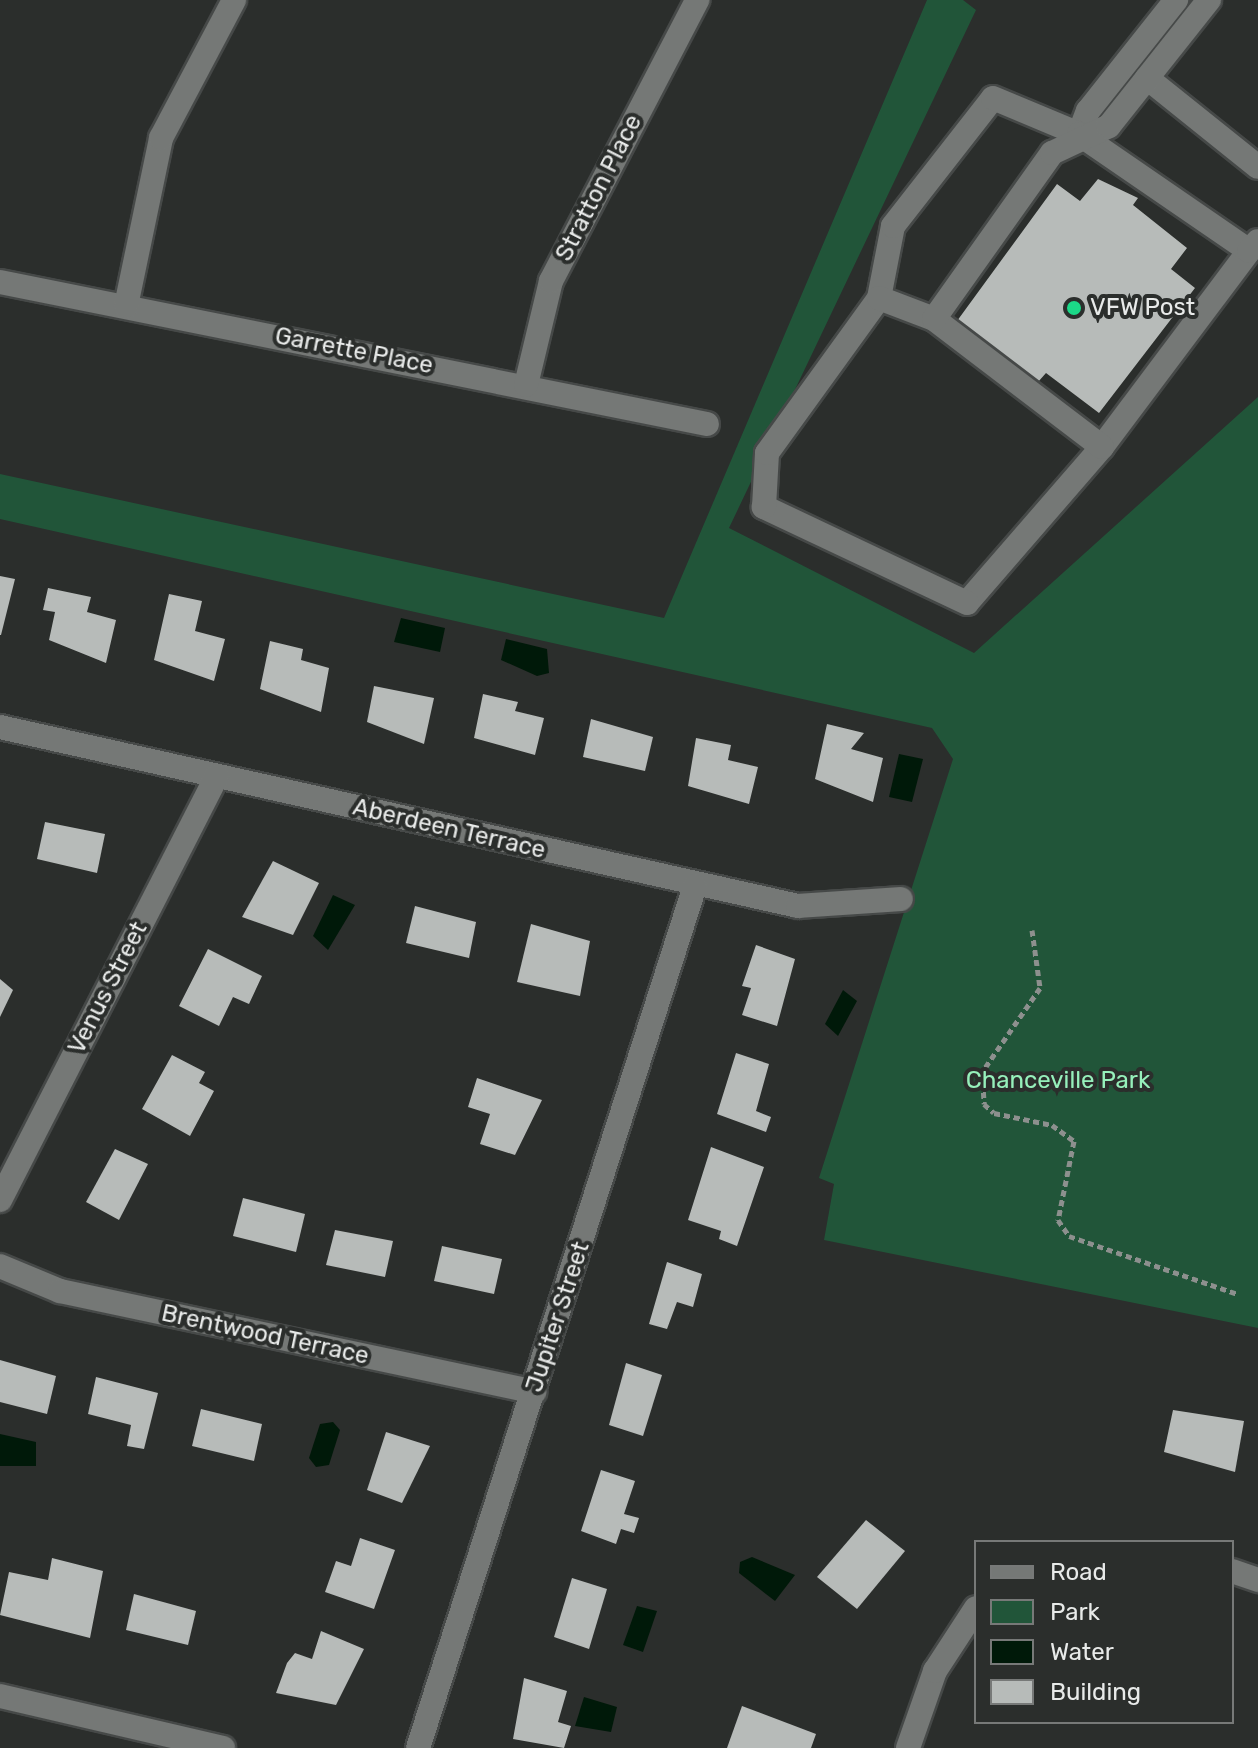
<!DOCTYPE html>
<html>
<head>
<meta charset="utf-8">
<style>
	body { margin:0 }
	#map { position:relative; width:1258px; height:1748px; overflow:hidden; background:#2b2e2c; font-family:Rubik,sans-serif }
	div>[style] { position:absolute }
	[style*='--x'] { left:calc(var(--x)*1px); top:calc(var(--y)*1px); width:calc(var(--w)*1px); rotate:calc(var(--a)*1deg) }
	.green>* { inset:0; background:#215539 }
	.water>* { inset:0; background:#001909 }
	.building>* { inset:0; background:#b7bbb9 }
	.path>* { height:5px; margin-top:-2.5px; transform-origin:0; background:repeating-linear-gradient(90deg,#8d908e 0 6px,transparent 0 10px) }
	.roads { filter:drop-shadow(2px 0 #464948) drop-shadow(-2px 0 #464948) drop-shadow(0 2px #464948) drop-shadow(0 -2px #464948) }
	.minor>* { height:24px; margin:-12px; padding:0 12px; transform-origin:12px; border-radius:12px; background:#757876 }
	.dots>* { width:22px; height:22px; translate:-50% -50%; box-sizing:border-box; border:4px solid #2b2e2c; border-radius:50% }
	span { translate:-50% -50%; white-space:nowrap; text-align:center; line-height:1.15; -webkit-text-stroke:8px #2b2e2c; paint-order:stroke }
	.street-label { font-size:24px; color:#e8eae9 }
	.poi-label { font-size:24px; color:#e8eae9 }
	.left { translate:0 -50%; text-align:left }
	.park-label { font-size:24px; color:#96f0bb }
	.legend { position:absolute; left:974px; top:1540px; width:260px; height:184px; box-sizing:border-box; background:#2b2e2c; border:2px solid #777978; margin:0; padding:10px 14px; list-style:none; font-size:24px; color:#e8eae9 }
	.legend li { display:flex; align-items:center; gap:16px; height:40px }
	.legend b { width:40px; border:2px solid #777978 }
</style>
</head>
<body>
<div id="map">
	<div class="green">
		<i style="clip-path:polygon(927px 0,963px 0,976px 10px,729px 528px,974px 653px,1258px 397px,1258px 1328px,824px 1240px,834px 1184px,819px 1178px,953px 759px,932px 728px,0 519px,0 474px,664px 618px)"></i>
	</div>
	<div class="water">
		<i style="clip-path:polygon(401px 618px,445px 628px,440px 652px,394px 642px)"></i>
		<i style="clip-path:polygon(506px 639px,547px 649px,549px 673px,537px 676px,501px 660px)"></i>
		<i style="clip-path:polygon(899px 754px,923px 759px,912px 802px,889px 797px)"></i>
		<i style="clip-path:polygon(333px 895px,355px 905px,328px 950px,313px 936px)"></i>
		<i style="clip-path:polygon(843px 990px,857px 1001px,838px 1036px,825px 1024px)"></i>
		<i style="clip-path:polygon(333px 1422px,340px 1430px,329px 1465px,316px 1467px,309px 1458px,320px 1424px)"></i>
		<i style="clip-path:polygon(0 1434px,36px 1442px,36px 1466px,0 1466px)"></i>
		<i style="clip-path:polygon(752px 1557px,795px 1575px,775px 1601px,739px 1573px,740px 1562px)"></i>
		<i style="clip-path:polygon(637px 1606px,657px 1611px,643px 1652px,623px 1645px)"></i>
		<i style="clip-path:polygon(584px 1697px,617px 1707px,611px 1732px,575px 1726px)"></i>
	</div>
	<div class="building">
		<i style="clip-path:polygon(1098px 179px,1138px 198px,1133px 205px,1187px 248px,1171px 269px,1195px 288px,1099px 413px,1046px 373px,1038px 382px,957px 321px,1057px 184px,1080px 201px)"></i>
		<i style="clip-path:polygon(0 576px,15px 579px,1px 635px,0 635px)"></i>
		<i style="clip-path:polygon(48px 588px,91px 597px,87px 612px,116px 620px,106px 663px,49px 640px,55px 612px,43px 610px)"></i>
		<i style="clip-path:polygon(169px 594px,202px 601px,195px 631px,225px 639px,214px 681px,154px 660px)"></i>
		<i style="clip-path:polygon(270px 641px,303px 649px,301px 660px,329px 668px,321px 712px,260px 689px)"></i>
		<i style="clip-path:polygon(374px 686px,434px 698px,424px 744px,367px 722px)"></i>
		<i style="clip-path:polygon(483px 694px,518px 702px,515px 711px,544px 718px,535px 755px,474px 738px)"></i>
		<i style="clip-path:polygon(591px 719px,653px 737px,645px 771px,583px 757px)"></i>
		<i style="clip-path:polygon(827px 724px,864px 733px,851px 749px,883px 758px,873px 802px,815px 779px)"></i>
		<i style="clip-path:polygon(696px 738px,731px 745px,728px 760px,758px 767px,749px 804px,688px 786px)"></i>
		<i style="clip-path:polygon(45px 822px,105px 834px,97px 873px,37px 859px)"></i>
		<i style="clip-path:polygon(273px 861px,319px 883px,293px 935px,242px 917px)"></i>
		<i style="clip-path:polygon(415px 906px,476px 922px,469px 958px,406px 943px)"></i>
		<i style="clip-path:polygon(531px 924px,590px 941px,580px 996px,517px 982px)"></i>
		<i style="clip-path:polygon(756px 945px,795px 959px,777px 1026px,742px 1015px,751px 988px,742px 986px)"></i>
		<i style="clip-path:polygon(208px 949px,262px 976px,249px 1004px,233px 997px,219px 1026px,179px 1006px)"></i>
		<i style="clip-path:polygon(0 979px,13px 990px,0 1017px)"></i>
		<i style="clip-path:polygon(736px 1053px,769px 1064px,756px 1111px,771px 1117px,766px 1132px,717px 1114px)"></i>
		<i style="clip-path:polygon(172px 1055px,205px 1072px,199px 1083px,214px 1091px,190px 1136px,142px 1109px)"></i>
		<i style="clip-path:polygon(477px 1078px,542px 1100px,515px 1155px,480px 1144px,490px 1114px,468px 1107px)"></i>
		<i style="clip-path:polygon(711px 1147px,764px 1167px,737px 1246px,719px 1239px,721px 1231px,688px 1220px)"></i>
		<i style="clip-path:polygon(115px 1149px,148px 1164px,119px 1220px,86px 1202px)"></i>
		<i style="clip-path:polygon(243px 1198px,305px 1214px,296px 1252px,233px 1236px)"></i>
		<i style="clip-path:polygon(335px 1230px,393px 1241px,385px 1277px,326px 1265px)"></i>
		<i style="clip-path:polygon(442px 1246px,502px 1259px,494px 1294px,434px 1281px)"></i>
		<i style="clip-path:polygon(667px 1262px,702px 1274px,693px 1307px,677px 1302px,667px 1329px,649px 1324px)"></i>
		<i style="clip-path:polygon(0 1360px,56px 1376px,47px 1414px,0 1402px)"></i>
		<i style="clip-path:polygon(626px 1363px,662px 1375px,643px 1436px,609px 1425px)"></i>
		<i style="clip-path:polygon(96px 1377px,158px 1393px,144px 1449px,127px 1446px,131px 1425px,88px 1414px)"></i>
		<i style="clip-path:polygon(201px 1409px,262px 1424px,254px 1461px,192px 1446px)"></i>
		<i style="clip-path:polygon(1173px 1410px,1244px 1421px,1235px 1472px,1164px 1452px)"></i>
		<i style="clip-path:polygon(386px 1432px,430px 1446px,402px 1503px,367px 1490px)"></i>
		<i style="clip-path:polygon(601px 1470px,635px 1481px,624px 1514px,639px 1518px,634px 1533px,621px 1529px,616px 1544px,581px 1531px)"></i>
		<i style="clip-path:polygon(866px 1520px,905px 1551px,857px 1609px,817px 1577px)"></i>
		<i style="clip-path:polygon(360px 1538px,395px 1550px,374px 1609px,325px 1592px,336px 1561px,351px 1566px)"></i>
		<i style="clip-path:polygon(52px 1558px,103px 1571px,90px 1638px,0 1615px,9px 1572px,48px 1580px)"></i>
		<i style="clip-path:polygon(572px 1578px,607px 1589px,589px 1649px,554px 1637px)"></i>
		<i style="clip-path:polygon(134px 1594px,196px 1611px,188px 1645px,126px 1630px)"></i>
		<i style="clip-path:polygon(321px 1631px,364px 1649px,336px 1705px,276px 1693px,287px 1663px,295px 1653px,312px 1659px)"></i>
		<i style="clip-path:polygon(524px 1678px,567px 1691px,558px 1722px,571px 1726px,564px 1748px,513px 1739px)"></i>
		<i style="clip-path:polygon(742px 1706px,816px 1734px,811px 1748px,727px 1748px)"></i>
	</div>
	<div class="path">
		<i style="--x:1032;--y:930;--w:59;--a:82.1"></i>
		<i style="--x:1040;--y:988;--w:102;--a:124.6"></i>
		<i style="--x:982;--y:1072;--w:32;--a:86"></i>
		<i style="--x:984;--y:1104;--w:13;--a:42"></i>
		<i style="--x:994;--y:1113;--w:59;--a:11.7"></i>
		<i style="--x:1052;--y:1125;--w:27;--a:36"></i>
		<i style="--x:1074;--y:1141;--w:81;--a:101.4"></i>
		<i style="--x:1058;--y:1220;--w:19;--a:55"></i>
		<i style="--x:1069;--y:1236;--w:178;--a:19"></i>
	</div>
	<div class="roads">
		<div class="minor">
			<i style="--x:1147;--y:78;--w:142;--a:38.7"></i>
			<i style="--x:1079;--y:134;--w:25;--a:-69"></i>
			<i style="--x:1088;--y:111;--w:142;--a:-51.6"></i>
			<i style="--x:1249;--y:251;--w:245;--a:126.9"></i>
			<i style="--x:1102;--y:447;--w:206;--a:130.9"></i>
			<i style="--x:967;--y:603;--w:225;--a:-154.7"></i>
			<i style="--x:764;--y:507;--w:54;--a:-86.8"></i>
			<i style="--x:767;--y:453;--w:191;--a:-54.1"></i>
			<i style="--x:879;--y:298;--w:73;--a:-79"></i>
			<i style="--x:893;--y:226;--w:162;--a:-52"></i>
			<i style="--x:993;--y:98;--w:93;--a:22.7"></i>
			<i style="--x:1079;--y:134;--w:206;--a:34.5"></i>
			<i style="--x:1249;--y:251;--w:13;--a:-48"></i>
			<i style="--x:0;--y:282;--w:721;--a:11.36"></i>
			<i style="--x:879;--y:298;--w:59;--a:20.9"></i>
			<i style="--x:934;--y:319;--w:211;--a:37.3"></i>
			<i style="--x:126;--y:306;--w:172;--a:-78.2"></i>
			<i style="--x:161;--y:138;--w:156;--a:-62.1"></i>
			<i style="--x:934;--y:319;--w:204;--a:-54.6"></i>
			<i style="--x:1052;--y:153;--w:63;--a:-25.3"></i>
			<i style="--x:1109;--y:126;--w:161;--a:-51.6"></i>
			<i style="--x:526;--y:385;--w:107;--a:-76.5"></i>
			<i style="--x:551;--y:281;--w:317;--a:-62.5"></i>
			<i style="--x:0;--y:727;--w:818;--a:12.64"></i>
			<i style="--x:798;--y:906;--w:103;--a:-3.9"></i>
			<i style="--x:0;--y:1200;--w:476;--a:-62.9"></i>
			<i style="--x:0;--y:1266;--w:65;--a:22.6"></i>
			<i style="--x:60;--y:1291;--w:485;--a:12"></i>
			<i style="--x:1232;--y:1571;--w:28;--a:19"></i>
			<i style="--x:0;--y:1696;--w:229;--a:13.1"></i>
			<i style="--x:418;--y:1748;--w:905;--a:-72.19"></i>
			<i style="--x:908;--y:1748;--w:82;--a:-70.7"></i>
			<i style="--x:935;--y:1671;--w:75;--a:-56.9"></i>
		</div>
	</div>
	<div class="dots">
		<i style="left:1074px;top:308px;background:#1bd988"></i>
	</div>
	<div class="street-label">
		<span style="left:599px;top:188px;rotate:-63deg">Stratton Place</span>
		<span style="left:354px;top:351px;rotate:11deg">Garrette Place</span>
		<span style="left:449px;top:829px;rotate:13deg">Aberdeen Terrace</span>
		<span style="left:108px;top:988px;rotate:-63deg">Venus Street</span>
		<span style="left:558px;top:1317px;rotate:-72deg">Jupiter Street</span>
		<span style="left:265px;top:1335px;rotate:12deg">Brentwood Terrace</span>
	</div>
	<div class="poi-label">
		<span class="left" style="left:1090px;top:308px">VFW Post</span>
	</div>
	<div class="park-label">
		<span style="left:1058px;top:1081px">Chanceville Park</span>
	</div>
	<ul class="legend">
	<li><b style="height:10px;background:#757876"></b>Road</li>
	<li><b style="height:22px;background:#215539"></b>Park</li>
	<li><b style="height:22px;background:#001909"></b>Water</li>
	<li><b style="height:22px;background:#b7bbb9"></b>Building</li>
	</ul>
</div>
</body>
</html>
